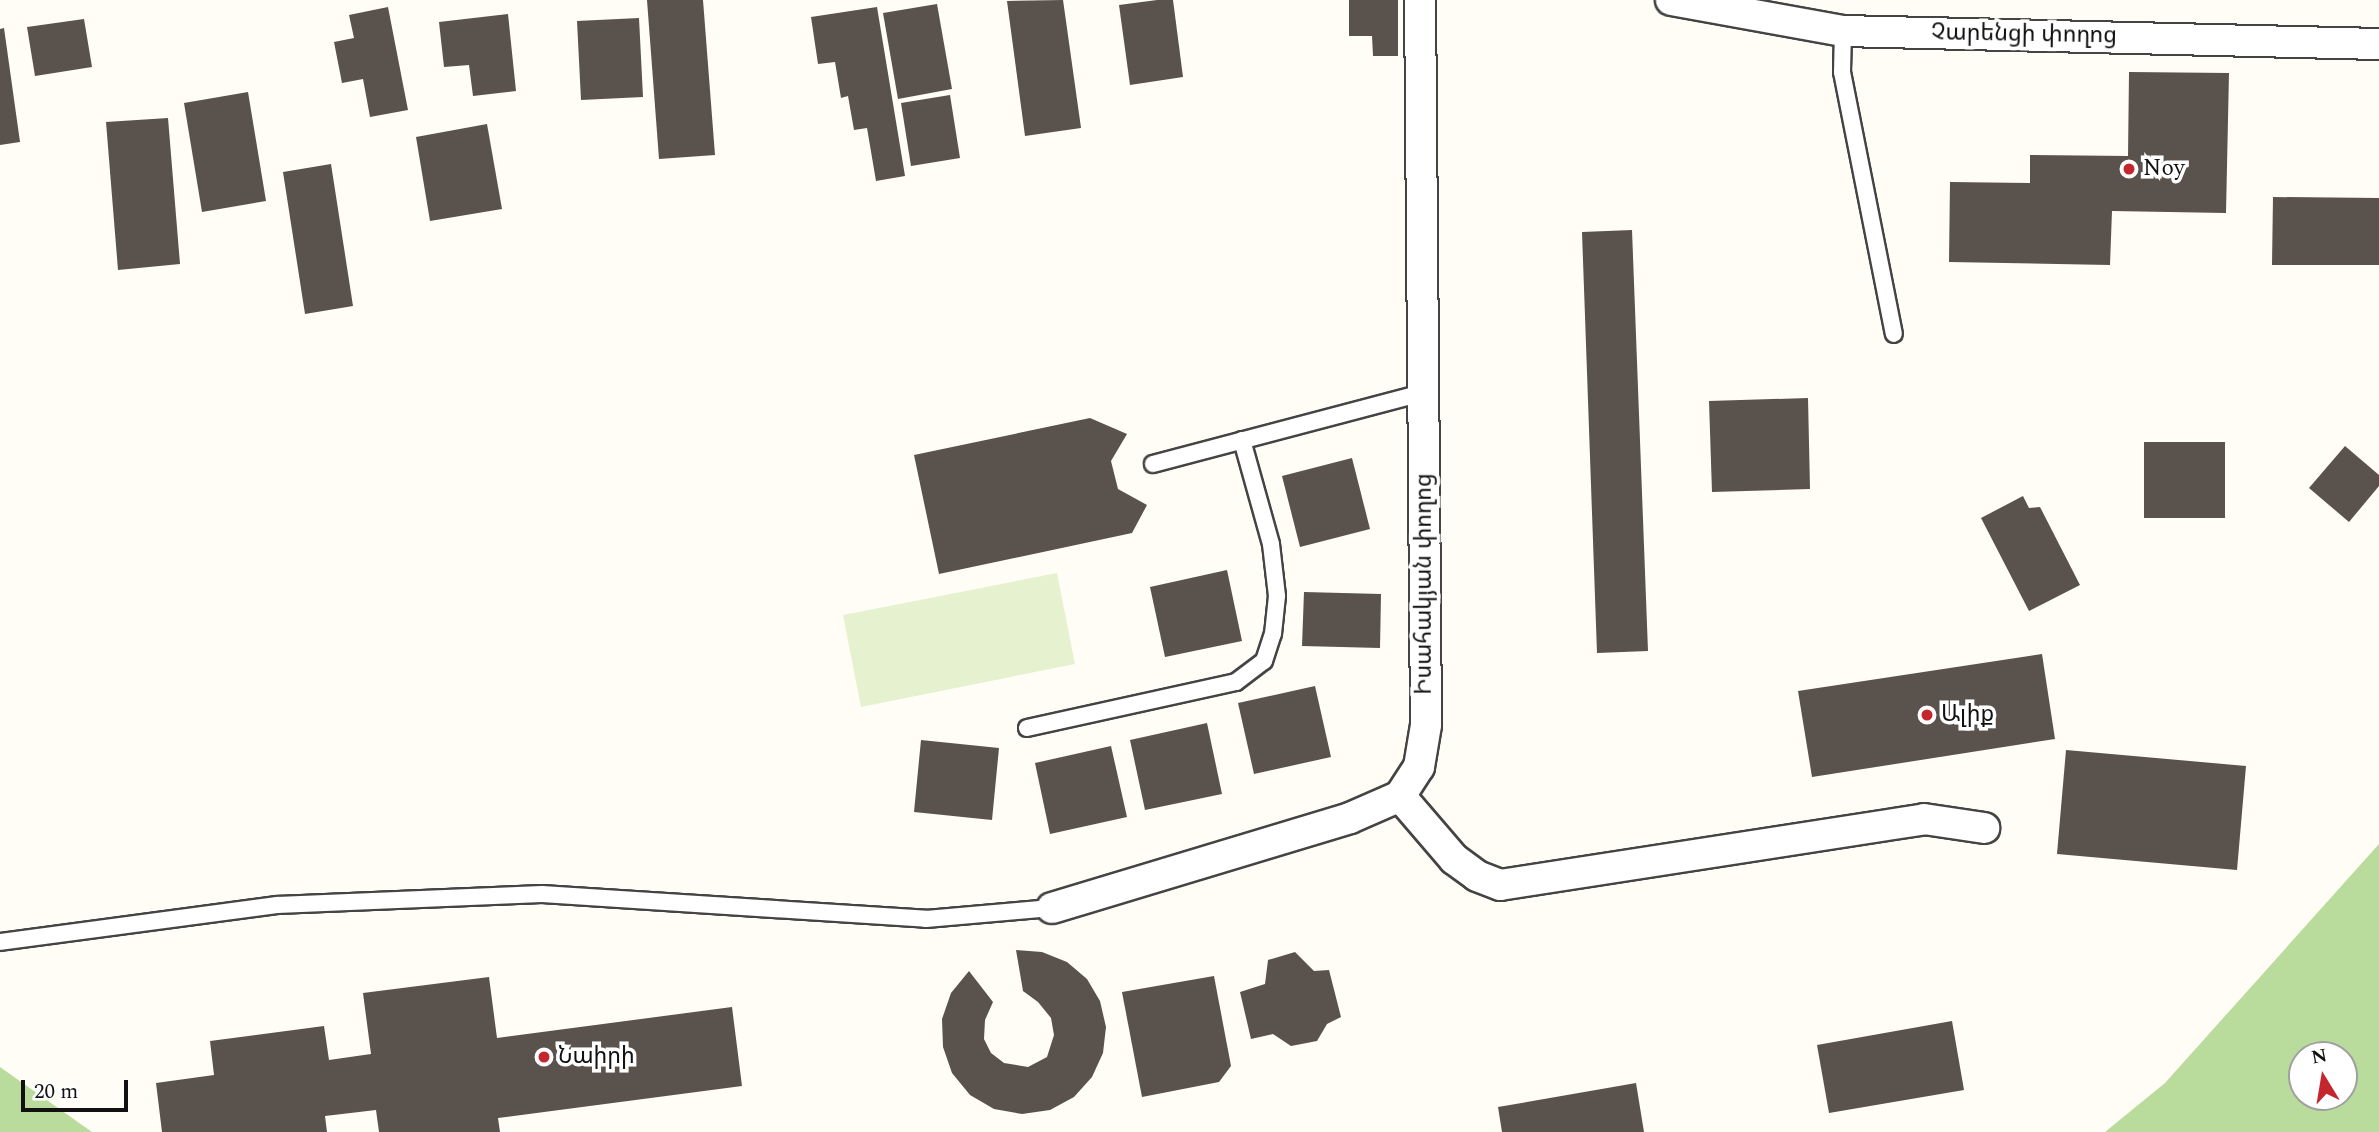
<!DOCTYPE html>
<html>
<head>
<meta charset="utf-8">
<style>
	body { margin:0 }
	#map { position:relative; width:2379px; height:1132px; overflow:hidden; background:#fffdf5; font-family:Spectral,"Noto Sans Armenian",serif }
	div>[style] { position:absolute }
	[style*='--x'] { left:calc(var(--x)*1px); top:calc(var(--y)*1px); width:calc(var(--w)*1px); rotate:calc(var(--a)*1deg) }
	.forest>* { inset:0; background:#b9dc9c }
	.pitch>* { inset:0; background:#e6f2cf }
	.building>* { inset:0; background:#5a524d }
	.roads { filter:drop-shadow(2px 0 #444) drop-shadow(-2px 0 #444) drop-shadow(0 2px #444) drop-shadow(0 -2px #444) }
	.service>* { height:16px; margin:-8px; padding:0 8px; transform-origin:8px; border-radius:8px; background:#fff }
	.minor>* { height:30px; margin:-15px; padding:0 15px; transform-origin:15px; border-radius:15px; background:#fff }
	.dots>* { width:19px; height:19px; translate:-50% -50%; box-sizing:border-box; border:4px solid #fff; border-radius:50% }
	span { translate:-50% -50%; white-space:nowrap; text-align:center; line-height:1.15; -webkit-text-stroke:7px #fff; paint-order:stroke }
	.street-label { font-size:23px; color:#111 }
	.poi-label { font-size:23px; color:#111 }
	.left { translate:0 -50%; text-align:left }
	.north { position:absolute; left:2288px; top:1041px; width:70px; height:70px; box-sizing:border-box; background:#fff; border:2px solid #a0a0a0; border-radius:50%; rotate:349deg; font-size:19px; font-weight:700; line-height:28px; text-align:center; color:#111 }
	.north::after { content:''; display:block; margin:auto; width:24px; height:32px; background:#c4262e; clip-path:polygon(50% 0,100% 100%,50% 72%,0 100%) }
	.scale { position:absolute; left:21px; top:1080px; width:107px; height:32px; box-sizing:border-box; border:4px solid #111; border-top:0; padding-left:9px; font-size:21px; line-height:24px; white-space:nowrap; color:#111; -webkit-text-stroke:5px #fff; paint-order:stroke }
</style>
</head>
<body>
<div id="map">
	<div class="forest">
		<i style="clip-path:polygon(evenodd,2379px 844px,2379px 1132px,2105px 1132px,2165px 1083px,2379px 844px,2344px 1055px,2344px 1097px,2302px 1097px,2302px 1055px,2344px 1055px)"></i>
		<i style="clip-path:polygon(0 1067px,92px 1132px,0 1132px)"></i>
	</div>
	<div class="pitch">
		<i style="clip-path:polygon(1057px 573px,1075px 664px,861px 707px,843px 615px)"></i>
	</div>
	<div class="building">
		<i style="clip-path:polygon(647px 0,703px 0,715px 155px,659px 159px)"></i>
		<i style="clip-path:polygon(1063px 0,1081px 128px,1025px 136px,1007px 1px)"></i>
		<i style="clip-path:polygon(1157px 0,1173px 0,1183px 77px,1130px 85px,1119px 5px)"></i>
		<i style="clip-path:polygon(1349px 0,1398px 0,1398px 56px,1373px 56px,1372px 36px,1349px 36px)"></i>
		<i style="clip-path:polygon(937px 4px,952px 89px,898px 99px,883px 13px)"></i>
		<i style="clip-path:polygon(388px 7px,408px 110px,370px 117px,363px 79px,342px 83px,334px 42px,354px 38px,349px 15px)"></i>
		<i style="clip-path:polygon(877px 7px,905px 176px,876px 181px,867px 128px,854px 130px,848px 96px,841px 98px,835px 62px,818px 64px,811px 17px)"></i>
		<i style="clip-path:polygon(508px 14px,516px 91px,473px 96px,469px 65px,444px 67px,439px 22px)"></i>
		<i style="clip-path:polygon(639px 18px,643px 97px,581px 100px,577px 21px)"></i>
		<i style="clip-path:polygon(84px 19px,92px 67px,35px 76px,27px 27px)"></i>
		<i style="clip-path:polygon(4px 28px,20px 142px,0 145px,0 29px)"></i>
		<i style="clip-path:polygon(2129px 72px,2229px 73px,2226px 213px,2112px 211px,2110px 265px,1949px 262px,1950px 182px,2030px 183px,2030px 155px,2128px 156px)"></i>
		<i style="clip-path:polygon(248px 92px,266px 201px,202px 212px,184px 103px)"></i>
		<i style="clip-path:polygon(950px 95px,960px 158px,911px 166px,901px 103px)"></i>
		<i style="clip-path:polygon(168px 118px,180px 264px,118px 270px,106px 122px)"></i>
		<i style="clip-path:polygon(487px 124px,502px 209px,430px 221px,416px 137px)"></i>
		<i style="clip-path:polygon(331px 164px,353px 306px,305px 314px,283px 172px)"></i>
		<i style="clip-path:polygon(2273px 197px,2379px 198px,2379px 265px,2272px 265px)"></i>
		<i style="clip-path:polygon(1632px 230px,1648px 651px,1597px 653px,1582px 232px)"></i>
		<i style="clip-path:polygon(1808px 398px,1810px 489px,1712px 492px,1709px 401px)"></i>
		<i style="clip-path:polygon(1090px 418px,1127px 434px,1111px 461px,1118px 489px,1147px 505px,1132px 533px,939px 574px,914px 455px)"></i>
		<i style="clip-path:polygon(2144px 442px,2225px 442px,2225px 518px,2144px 518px)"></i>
		<i style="clip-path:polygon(2345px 446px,2379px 475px,2379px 486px,2349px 522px,2309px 488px)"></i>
		<i style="clip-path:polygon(1352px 458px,1370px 529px,1300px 547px,1282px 476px)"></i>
		<i style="clip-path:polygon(2023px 496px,2029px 508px,2040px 507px,2080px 585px,2029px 611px,1981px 518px)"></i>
		<i style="clip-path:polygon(1227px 570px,1242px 641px,1165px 657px,1150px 587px)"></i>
		<i style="clip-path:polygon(1304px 592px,1381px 594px,1380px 648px,1302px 646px)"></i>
		<i style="clip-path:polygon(2042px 654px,2055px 739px,1812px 777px,1798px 691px)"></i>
		<i style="clip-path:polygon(1315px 686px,1331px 757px,1254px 774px,1238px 703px)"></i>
		<i style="clip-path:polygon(1207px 723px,1222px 794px,1145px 810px,1130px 740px)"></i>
		<i style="clip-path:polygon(921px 740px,999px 748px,992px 820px,914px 812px)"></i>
		<i style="clip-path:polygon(1111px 746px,1127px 817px,1050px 834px,1035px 763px)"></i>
		<i style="clip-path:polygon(2066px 750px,2246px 766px,2237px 870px,2057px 854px)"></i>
		<i style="clip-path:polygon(1016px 950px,1042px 952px,1067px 962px,1087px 979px,1100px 1001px,1106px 1027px,1103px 1053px,1092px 1077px,1074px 1097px,1050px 1110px,1022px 1114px,994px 1109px,970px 1095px,952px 1073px,943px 1047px,942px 1019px,951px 993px,969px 971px,993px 1002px,985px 1020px,984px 1039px,991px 1053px,1004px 1063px,1028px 1067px,1047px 1057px,1054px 1035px,1051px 1018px,1038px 1002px,1023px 991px)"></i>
		<i style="clip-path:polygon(1295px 952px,1314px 971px,1329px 970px,1341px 1017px,1327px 1024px,1317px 1041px,1291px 1046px,1273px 1034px,1251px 1039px,1240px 992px,1265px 984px,1268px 960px)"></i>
		<i style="clip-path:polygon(1214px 976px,1231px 1066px,1219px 1082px,1142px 1097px,1122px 992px)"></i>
		<i style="clip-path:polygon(489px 977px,497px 1038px,732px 1007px,742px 1086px,498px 1118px,500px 1132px,379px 1132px,376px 1110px,325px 1116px,327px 1132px,162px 1132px,156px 1083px,214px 1075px,210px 1041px,324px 1026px,329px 1060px,371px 1054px,363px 993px)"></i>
		<i style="clip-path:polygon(1952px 1021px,1964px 1090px,1829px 1113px,1817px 1045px)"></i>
		<i style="clip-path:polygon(1636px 1083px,1644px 1132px,1502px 1132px,1498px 1107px)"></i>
	</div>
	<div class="roads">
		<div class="service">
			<i style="--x:1843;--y:31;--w:41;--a:91.4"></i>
			<i style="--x:1842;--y:72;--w:267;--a:78.8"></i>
			<i style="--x:1153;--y:464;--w:281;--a:-14.8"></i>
			<i style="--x:1027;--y:728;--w:214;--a:-12.4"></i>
			<i style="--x:1236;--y:682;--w:35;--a:-37"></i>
			<i style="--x:1264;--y:661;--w:28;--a:-72"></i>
			<i style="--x:1273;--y:634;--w:38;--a:-84"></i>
			<i style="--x:1277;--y:596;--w:52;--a:-96.6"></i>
			<i style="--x:1271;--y:544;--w:108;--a:-105.6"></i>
			<i style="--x:0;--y:942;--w:279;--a:-7.6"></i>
			<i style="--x:277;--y:905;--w:265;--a:-2.4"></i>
			<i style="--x:542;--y:894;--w:385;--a:3.7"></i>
			<i style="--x:926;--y:919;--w:126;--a:-5"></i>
		</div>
		<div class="minor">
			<i style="--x:1671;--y:0;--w:175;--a:10.2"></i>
			<i style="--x:1843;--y:31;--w:536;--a:1.39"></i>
			<i style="--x:1400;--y:796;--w:83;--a:49.4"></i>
			<i style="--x:1454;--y:859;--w:29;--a:36"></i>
			<i style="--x:1477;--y:876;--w:25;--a:21"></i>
			<i style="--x:1500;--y:885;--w:429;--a:-8.8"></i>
			<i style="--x:1924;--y:819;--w:61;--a:8.5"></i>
			<i style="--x:1052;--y:908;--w:311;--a:-16.8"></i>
			<i style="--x:1350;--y:818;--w:55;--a:-23.7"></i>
			<i style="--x:1400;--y:796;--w:35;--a:-57"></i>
			<i style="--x:1419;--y:767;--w:43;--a:-80.5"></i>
			<i style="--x:1426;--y:725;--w:725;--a:-90.47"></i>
		</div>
	</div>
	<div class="dots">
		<i style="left:2129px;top:169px;background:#c4262e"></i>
		<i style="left:1927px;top:715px;background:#c4262e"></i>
		<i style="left:544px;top:1057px;background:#c4262e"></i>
	</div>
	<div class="street-label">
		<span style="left:2024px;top:35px;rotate:1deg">Չարենցի փողոց</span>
		<span style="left:1425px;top:584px;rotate:-90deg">Իսահակյան փողոց</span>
	</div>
	<div class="poi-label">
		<span class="left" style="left:2143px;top:169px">Noy</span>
		<span class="left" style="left:1941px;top:715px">Ալիք</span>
		<span class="left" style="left:558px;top:1057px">Նաիրի</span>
	</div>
	<div class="north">N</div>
	<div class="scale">20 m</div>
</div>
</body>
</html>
